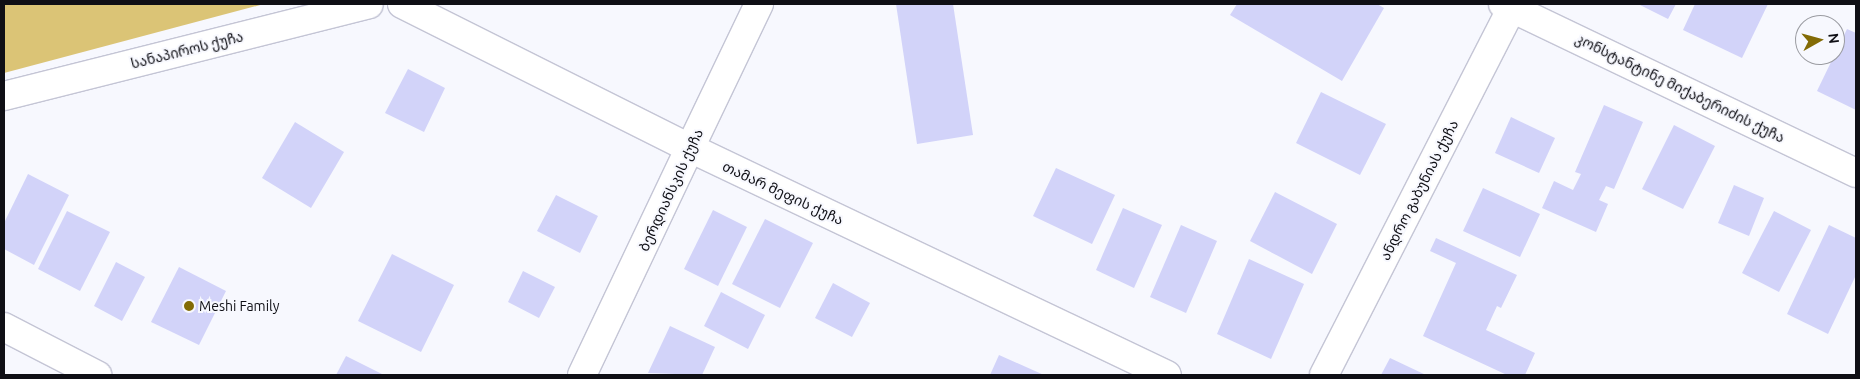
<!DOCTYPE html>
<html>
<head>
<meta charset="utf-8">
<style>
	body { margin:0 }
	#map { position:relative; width:1860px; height:379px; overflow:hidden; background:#f7f8fe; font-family:Ubuntu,"Noto Sans Georgian",sans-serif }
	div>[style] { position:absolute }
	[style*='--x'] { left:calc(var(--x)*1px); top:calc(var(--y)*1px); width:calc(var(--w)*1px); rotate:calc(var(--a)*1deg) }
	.green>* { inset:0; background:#dbc476 }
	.building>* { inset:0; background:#d2d3f9 }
	.roads { filter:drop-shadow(1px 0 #c4c5d5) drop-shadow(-1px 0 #c4c5d5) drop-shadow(0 1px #c4c5d5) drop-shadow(0 -1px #c4c5d5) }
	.street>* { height:28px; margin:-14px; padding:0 14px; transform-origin:14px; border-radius:14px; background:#fff }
	.secondary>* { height:28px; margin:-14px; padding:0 14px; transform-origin:14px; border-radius:14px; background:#fff }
	.dots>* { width:14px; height:14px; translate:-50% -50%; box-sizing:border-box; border:2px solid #f7f8fe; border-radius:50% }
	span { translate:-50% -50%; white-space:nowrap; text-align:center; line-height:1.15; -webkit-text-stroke:4px #f7f8fe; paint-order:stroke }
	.street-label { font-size:14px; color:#0f0f15 }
	.poi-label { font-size:14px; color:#0f0f15 }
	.left { translate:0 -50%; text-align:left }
	.frame { position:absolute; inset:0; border:5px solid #0f0f15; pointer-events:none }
	.north { position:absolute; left:1795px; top:15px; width:50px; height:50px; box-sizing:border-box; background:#f7f8fe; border:1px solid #9a9ba1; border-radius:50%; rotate:83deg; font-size:14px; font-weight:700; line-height:20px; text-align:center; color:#0f0f15 }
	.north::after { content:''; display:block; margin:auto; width:18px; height:22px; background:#836b06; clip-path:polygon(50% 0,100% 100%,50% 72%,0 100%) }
</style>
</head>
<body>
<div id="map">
	<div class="green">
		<i style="clip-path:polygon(4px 4px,264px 4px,4px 73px)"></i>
	</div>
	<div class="building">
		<i style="clip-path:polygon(896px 4px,953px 4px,973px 135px,917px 144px)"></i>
		<i style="clip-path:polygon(1237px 4px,1377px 4px,1384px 8px,1342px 81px,1230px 15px)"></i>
		<i style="clip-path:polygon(1638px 4px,1676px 4px,1668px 19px)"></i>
		<i style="clip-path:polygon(1695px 4px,1768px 4px,1742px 58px,1683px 30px)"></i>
		<i style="clip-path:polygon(1847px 29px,1856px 33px,1856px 110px,1817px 91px)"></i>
		<i style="clip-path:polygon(408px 69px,445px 88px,424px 132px,385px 113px)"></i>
		<i style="clip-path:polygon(1321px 92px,1386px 124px,1360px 175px,1296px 143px)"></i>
		<i style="clip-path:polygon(1604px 105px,1643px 122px,1614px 189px,1606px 186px,1599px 200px,1608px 204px,1596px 232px,1542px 208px,1554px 181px,1573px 190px,1581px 174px,1575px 172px)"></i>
		<i style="clip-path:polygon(1511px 117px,1555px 138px,1539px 173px,1495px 153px)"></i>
		<i style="clip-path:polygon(295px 122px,344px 152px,311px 208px,262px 178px)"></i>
		<i style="clip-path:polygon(1674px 125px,1715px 146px,1683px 209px,1642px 189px)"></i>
		<i style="clip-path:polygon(1056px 168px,1115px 195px,1092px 244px,1033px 216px)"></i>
		<i style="clip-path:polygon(28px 174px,69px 195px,34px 265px,4px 249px,4px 223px)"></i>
		<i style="clip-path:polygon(1734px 185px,1764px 198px,1749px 236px,1718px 223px)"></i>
		<i style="clip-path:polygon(1483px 188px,1540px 214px,1520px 257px,1463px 231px)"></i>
		<i style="clip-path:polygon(1275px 192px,1337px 224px,1312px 274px,1250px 241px)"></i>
		<i style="clip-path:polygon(556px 195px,598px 216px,580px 253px,537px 231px)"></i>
		<i style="clip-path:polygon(1123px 208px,1162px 225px,1134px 288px,1096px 270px)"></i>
		<i style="clip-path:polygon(713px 210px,747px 227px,718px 286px,684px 269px)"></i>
		<i style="clip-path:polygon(67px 211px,110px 232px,80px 291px,38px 269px)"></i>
		<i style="clip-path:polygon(1774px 211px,1811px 230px,1779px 292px,1742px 273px)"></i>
		<i style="clip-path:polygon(765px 219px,813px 243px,780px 308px,732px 284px)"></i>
		<i style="clip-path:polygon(1181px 225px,1217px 241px,1186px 313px,1150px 297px)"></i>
		<i style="clip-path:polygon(1829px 225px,1856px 238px,1856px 275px,1828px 334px,1787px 314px)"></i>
		<i style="clip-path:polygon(1436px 238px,1517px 275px,1501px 308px,1497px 306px,1486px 330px,1535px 353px,1525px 375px,1507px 375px,1423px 336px,1456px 263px,1430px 251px)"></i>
		<i style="clip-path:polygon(392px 254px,454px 285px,421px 352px,358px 321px)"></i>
		<i style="clip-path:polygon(1249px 259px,1304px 284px,1271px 359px,1217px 334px)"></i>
		<i style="clip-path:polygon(116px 262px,145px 277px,122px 321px,94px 306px)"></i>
		<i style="clip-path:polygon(179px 267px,226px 291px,199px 345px,151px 322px)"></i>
		<i style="clip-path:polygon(523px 271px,555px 287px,539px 318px,508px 302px)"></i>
		<i style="clip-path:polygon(833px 283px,870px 303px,852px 337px,815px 318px)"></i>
		<i style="clip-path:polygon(721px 292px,765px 315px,748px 349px,704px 326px)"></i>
		<i style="clip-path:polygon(670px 326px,715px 347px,702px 375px,648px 373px)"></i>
		<i style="clip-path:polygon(999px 355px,1044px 375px,990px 375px)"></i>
		<i style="clip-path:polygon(346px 356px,384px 375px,336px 375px)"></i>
		<i style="clip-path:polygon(1390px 358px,1426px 375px,1381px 375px)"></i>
	</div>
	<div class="roads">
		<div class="street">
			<i style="--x:402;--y:4;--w:322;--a:26.6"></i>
			<i style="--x:690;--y:148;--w:160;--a:-64.4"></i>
			<i style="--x:1503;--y:4;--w:391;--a:25.6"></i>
			<i style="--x:4;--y:96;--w:376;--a:-14.1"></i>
			<i style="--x:4;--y:327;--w:105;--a:27.3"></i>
			<i style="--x:1324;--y:375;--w:417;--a:-62.9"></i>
		</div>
		<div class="secondary">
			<i style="--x:582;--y:375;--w:251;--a:-64.6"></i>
			<i style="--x:690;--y:148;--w:528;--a:25.45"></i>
		</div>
	</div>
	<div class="dots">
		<i style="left:189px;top:306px;background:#836b06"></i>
	</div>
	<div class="street-label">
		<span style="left:187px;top:50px;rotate:-14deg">სანაპიროს ქუჩა</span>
		<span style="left:1680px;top:88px;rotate:26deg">კონსტანტინე მიქაბერიძის ქუჩა</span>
		<span style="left:671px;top:190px;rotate:-65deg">ბერდიანსკის ქუჩა</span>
		<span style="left:1419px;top:190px;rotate:-63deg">ანდრო გაბუნიას ქუჩა</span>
		<span style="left:783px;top:193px;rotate:25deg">თამარ მეფის ქუჩა</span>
	</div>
	<div class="poi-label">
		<span class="left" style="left:199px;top:306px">Meshi Family</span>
	</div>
	<div class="frame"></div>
	<div class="north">N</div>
</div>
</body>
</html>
